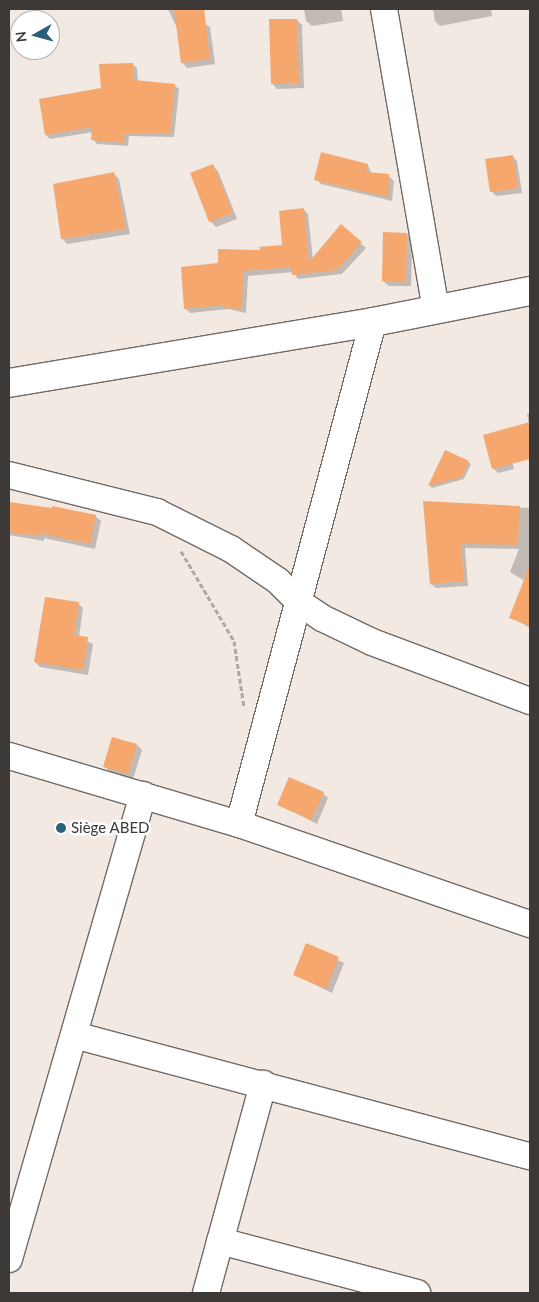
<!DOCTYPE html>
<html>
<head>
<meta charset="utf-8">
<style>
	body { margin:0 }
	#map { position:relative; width:539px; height:1302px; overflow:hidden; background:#f2e9e3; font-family:Lato,sans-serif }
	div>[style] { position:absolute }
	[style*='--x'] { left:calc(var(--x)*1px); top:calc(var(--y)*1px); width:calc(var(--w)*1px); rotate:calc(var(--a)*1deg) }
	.shadow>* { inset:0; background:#0003 }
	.building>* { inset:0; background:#f5a76e }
	.path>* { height:3px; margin-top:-1.5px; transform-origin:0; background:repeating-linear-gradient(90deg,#afa8a3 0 5px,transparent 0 7.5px) }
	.roads { filter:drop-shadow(1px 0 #726a65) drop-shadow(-1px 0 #726a65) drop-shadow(0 1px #726a65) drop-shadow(0 -1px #726a65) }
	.minor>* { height:26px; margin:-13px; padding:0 13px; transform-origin:13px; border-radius:13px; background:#fff }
	.tertiary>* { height:28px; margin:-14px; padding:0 14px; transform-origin:14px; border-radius:14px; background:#fff }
	.dots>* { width:14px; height:14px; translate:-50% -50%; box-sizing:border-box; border:2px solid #fff; border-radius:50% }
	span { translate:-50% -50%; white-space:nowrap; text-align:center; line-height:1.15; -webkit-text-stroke:5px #fff; paint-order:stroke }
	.poi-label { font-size:15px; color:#3c3936 }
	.left { translate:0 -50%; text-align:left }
	.frame { position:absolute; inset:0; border:10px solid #3c3936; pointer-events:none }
	.north { position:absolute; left:10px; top:10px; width:50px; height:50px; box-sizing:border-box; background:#fff; border:1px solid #b1b0af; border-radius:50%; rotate:263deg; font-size:14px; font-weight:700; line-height:20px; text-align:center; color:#3c3936 }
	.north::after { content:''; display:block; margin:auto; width:18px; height:22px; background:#29607a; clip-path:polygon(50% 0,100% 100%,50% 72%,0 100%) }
</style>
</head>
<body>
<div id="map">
	<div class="shadow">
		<i style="clip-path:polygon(168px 9px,200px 9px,202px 22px,210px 27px,215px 64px,187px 68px,182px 62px,177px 28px)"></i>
		<i style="clip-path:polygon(304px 9px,341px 9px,343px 21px,312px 26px,306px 21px)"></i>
		<i style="clip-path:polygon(433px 9px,491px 9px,492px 16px,440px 26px,435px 21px)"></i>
		<i style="clip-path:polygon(297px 20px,302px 25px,304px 88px,277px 89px,272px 83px)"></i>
		<i style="clip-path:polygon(132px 64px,137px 68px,138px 81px,174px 85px,179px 89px,174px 137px,129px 136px,128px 146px,97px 144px,93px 139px,93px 132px,50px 139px,46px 135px,40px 100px,102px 89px)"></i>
		<i style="clip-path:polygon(512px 156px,517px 161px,522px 193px,496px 196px,491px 191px)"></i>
		<i style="clip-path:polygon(368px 165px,372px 174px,389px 176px,394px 181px,392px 201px,321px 184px,316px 179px)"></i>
		<i style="clip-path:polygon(213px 166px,218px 171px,237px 219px,216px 227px,211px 222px,191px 174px)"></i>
		<i style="clip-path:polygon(114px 174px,119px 179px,130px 234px,67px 244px,62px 238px)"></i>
		<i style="clip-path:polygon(303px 209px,308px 214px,313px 260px,341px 226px,366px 248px,342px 274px,298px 279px,293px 272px,248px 276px,246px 313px,228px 309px,190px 313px,185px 308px,219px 265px,284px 246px)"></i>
		<i style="clip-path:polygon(407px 234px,412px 239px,411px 286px,389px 286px,383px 281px)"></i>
		<i style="clip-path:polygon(530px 413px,530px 449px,510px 453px,514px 469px,498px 473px,493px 468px,529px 424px,527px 414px)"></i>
		<i style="clip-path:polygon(446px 451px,471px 464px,464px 479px,432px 488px,430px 486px)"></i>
		<i style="clip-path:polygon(9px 503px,95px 516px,101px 521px,95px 549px,44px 538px,44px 541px,9px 535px)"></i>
		<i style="clip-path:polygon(424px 503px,530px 508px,530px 628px,511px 617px,525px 581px,510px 572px,519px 549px,465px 548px,468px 586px,436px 588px,431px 584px)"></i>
		<i style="clip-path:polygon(78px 603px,83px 608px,79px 637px,93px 644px,88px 675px,40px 667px,35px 662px)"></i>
		<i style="clip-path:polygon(137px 745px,142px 750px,133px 779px,110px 772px,105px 767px)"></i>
		<i style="clip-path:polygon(323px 793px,328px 798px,317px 824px,278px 804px)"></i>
		<i style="clip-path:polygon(307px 945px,344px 963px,332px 993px,295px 975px)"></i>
	</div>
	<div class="building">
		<i style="clip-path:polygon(174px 9px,204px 9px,210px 59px,181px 63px)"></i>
		<i style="clip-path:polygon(269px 19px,297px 19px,299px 83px,271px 84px)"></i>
		<i style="clip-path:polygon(133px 63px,134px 80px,175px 84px,170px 133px,125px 133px,124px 143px,91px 140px,92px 127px,45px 135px,39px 99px,101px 88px,99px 64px)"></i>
		<i style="clip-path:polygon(321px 152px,368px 164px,366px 172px,389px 174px,388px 197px,314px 180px)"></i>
		<i style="clip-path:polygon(513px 155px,518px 188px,490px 192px,485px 159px)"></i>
		<i style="clip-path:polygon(213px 164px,233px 213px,209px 222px,190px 173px)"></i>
		<i style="clip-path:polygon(114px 172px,126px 229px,61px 239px,53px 184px)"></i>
		<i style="clip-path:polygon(304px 208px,309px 262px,341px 224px,362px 242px,337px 270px,292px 275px,291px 267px,243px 271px,242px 309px,224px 308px,224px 305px,184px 309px,181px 267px,218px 263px,218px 249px,260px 250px,259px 247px,282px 245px,279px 211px)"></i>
		<i style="clip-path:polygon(383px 232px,407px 233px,406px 282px,382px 281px)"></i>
		<i style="clip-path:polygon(530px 422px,530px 459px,492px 469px,483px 435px)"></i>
		<i style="clip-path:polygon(445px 450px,469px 461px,462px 477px,428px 486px)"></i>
		<i style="clip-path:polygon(423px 501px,520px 506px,518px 545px,461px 544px,464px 581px,430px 584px)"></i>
		<i style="clip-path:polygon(9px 502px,52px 508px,52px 506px,96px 515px,90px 544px,39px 533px,39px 536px,9px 532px)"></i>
		<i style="clip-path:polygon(529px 567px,530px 567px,530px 626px,509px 618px)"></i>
		<i style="clip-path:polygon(45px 597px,79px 602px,74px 635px,88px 637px,83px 670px,34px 662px)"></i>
		<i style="clip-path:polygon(112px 737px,137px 744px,128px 774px,103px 767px)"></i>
		<i style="clip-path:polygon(289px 777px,324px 792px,311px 820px,277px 805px)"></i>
		<i style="clip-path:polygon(306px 943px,339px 957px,326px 989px,293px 975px)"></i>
	</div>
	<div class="path">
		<i style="--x:181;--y:551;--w:104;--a:59.5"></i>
		<i style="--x:234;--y:641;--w:67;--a:81.4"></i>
	</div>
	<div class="roads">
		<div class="minor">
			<i style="--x:384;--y:9;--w:305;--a:80.2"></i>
			<i style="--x:9;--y:475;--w:153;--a:14"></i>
			<i style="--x:157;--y:512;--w:83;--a:26.6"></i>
			<i style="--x:231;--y:549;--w:57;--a:34.2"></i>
			<i style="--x:278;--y:581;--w:31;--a:45"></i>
			<i style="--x:300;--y:603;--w:27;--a:34"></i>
			<i style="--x:322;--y:618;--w:55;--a:25.6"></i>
			<i style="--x:372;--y:642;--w:169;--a:20.5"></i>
			<i style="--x:9;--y:756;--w:240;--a:16.5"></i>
			<i style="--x:239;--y:824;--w:308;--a:19"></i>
			<i style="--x:239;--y:824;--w:520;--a:-75.05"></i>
			<i style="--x:74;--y:1035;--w:472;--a:14.9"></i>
			<i style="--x:220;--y:1241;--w:204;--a:14.8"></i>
			<i style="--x:9;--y:1259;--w:483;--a:-73.9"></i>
			<i style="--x:206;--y:1293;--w:217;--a:-74.7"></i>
		</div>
		<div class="tertiary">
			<i style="--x:9;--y:383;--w:369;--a:-9.5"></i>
			<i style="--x:373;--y:322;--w:160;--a:-11.2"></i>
		</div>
	</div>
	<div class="dots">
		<i style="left:61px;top:828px;background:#29607a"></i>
	</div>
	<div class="poi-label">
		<span class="left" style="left:71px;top:828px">Siège ABED</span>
	</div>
	<div class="frame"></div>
	<div class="north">N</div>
</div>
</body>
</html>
